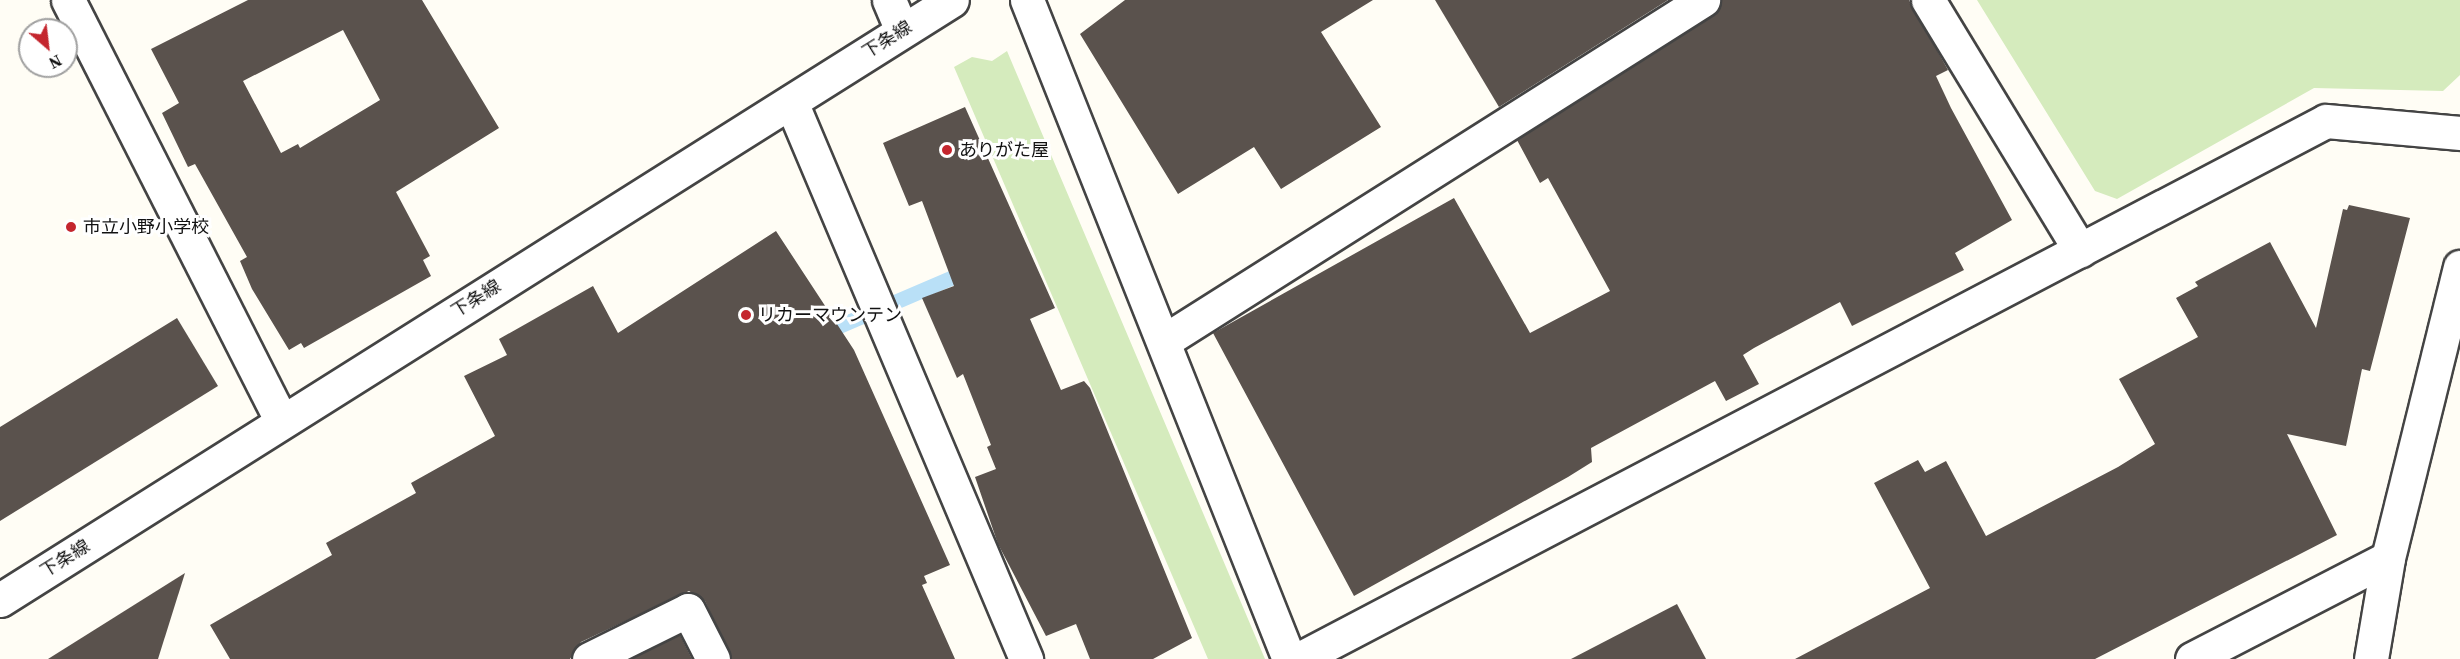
<!DOCTYPE html>
<html>
<head>
<meta charset="utf-8">
<style>
	body { margin:0 }
	#map { position:relative; width:2460px; height:659px; overflow:hidden; background:#fffdf5; font-family:"Source Serif 4","Noto Sans JP",serif }
	div>[style] { position:absolute }
	[style*='--x'] { left:calc(var(--x)*1px); top:calc(var(--y)*1px); width:calc(var(--w)*1px); rotate:calc(var(--a)*1deg) }
	.green>* { inset:0; background:#d5ebbd }
	.stream>* { height:15px; margin:-7.5px; padding:0 7.5px; transform-origin:7.5px; border-radius:7.5px; background:#b9e0f7 }
	.building>* { inset:0; background:#5a524d }
	.roads { filter:drop-shadow(2px 0 #444) drop-shadow(-2px 0 #444) drop-shadow(0 2px #444) drop-shadow(0 -2px #444) }
	.minor>* { height:33px; margin:-16.5px; padding:0 16.5px; transform-origin:16.5px; border-radius:16.5px; background:#fff }
	.dots>* { width:16px; height:16px; translate:-50% -50%; box-sizing:border-box; border:3px solid #fff; border-radius:50% }
	span { translate:-50% -50%; white-space:nowrap; text-align:center; line-height:1.15; -webkit-text-stroke:6px #fff; paint-order:stroke }
	.street-label { font-size:18px; color:#111 }
	.poi-label { font-size:18px; color:#111 }
	.left { translate:0 -50%; text-align:left }
	.north { position:absolute; left:18px; top:18px; width:60px; height:60px; box-sizing:border-box; background:#fff; border:2px solid #a0a0a0; border-radius:50%; rotate:152deg; font-size:16px; font-weight:700; line-height:24px; text-align:center; color:#111 }
	.north::after { content:''; display:block; margin:auto; width:21px; height:27px; background:#c4262e; clip-path:polygon(50% 0,100% 100%,50% 72%,0 100%) }
</style>
</head>
<body>
<div id="map">
	<div class="green">
		<i style="clip-path:polygon(1977px 0,2460px 0,2460px 75px,2443px 91px,2314px 88px,2117px 199px,2095px 191px)"></i>
		<i style="clip-path:polygon(1007px 51px,1265px 659px,1208px 659px,954px 67px,972px 57px,992px 61px)"></i>
	</div>
	<div class="stream">
		<i style="--x:820;--y:334;--w:162;--a:-23.2"></i>
	</div>
	<div class="building">
		<i style="clip-path:polygon(evenodd,248px 0,422px 0,499px 128px,396px 192px,430px 256px,423px 260px,431px 276px,304px 348px,301px 343px,289px 350px,252px 289px,240px 261px,247px 257px,195px 164px,188px 167px,162px 113px,179px 103px,151px 49px,248px 0,343px 30px,380px 100px,300px 148px,298px 144px,281px 153px,243px 81px,343px 30px)"></i>
		<i style="clip-path:polygon(1125px 0,1373px 0,1321px 32px,1381px 127px,1281px 189px,1254px 147px,1178px 194px,1080px 34px)"></i>
		<i style="clip-path:polygon(1435px 0,1668px 0,1499px 107px)"></i>
		<i style="clip-path:polygon(1722px 0,1909px 0,1948px 70px,1936px 76px,1951px 108px,2012px 220px,1955px 253px,1964px 270px,1852px 326px,1840px 302px,1754px 348px,1743px 355px,1759px 384px,1726px 401px,1715px 381px,1591px 448px,1592px 462px,1568px 477px,1354px 596px,1213px 333px,1454px 198px,1530px 333px,1610px 291px,1548px 178px,1540px 183px,1517px 140px,1713px 16px)"></i>
		<i style="clip-path:polygon(965px 107px,1055px 308px,1030px 319px,1061px 390px,1084px 381px,1090px 388px,1192px 638px,1153px 659px,1090px 659px,1076px 624px,1046px 636px,998px 544px,975px 477px,996px 469px,987px 447px,991px 445px,963px 374px,957px 378px,922px 298px,954px 286px,922px 201px,909px 206px,883px 143px)"></i>
		<i style="clip-path:polygon(2349px 205px,2410px 218px,2370px 371px,2362px 369px,2346px 446px,2287px 434px,2337px 535px,2095px 659px,1795px 659px,1930px 588px,1874px 483px,1918px 460px,1925px 472px,1946px 461px,1986px 536px,2118px 467px,2155px 444px,2119px 379px,2198px 337px,2176px 298px,2198px 286px,2195px 282px,2270px 242px,2316px 328px,2343px 209px,2347px 210px)"></i>
		<i style="clip-path:polygon(776px 231px,854px 350px,950px 565px,924px 576px,927px 583px,922px 585px,955px 659px,732px 659px,705px 601px,689px 591px,581px 642px,570px 659px,230px 659px,210px 625px,332px 555px,326px 543px,416px 493px,411px 483px,495px 436px,464px 376px,507px 355px,499px 339px,593px 286px,618px 333px)"></i>
		<i style="clip-path:polygon(177px 318px,218px 386px,0 521px,0 427px)"></i>
		<i style="clip-path:polygon(185px 573px,158px 659px,48px 659px)"></i>
		<i style="clip-path:polygon(1677px 604px,1706px 659px,1571px 659px)"></i>
		<i style="clip-path:polygon(680px 635px,692px 659px,631px 659px)"></i>
	</div>
	<div class="roads">
		<div class="minor">
			<i style="--x:68;--y:0;--w:472;--a:63.1"></i>
			<i style="--x:889;--y:0;--w:33;--a:67"></i>
			<i style="--x:1027;--y:0;--w:709;--a:68.32"></i>
			<i style="--x:1928;--y:0;--w:293;--a:58.7"></i>
			<i style="--x:791;--y:102;--w:605;--a:67.12"></i>
			<i style="--x:1164;--y:341;--w:638;--a:-32.32"></i>
			<i style="--x:0;--y:600;--w:1125;--a:-32.22"></i>
			<i style="--x:589;--y:659;--w:110;--a:-26.3"></i>
			<i style="--x:688;--y:610;--w:55;--a:63"></i>
			<i style="--x:1299;--y:659;--w:1159;--a:-27.65"></i>
			<i style="--x:2326;--y:121;--w:135;--a:5.1"></i>
			<i style="--x:2192;--y:659;--w:220;--a:-27.3"></i>
			<i style="--x:2371;--y:659;--w:102;--a:-80.4"></i>
			<i style="--x:2388;--y:558;--w:300;--a:-76.1"></i>
		</div>
	</div>
	<div class="dots">
		<i style="left:947px;top:150px;background:#c4262e"></i>
		<i style="left:71px;top:227px;background:#c4262e"></i>
		<i style="left:746px;top:315px;background:#c4262e"></i>
	</div>
	<div class="street-label">
		<span style="left:887px;top:40px;rotate:-32deg">下条線</span>
		<span style="left:476px;top:299px;rotate:-32deg">下条線</span>
		<span style="left:65px;top:559px;rotate:-32deg">下条線</span>
	</div>
	<div class="poi-label">
		<span class="left" style="left:959px;top:150px">ありがた屋</span>
		<span class="left" style="left:83px;top:227px">市立小野小学校</span>
		<span class="left" style="left:758px;top:315px">リカーマウンテン</span>
	</div>
	<div class="north">N</div>
</div>
</body>
</html>
